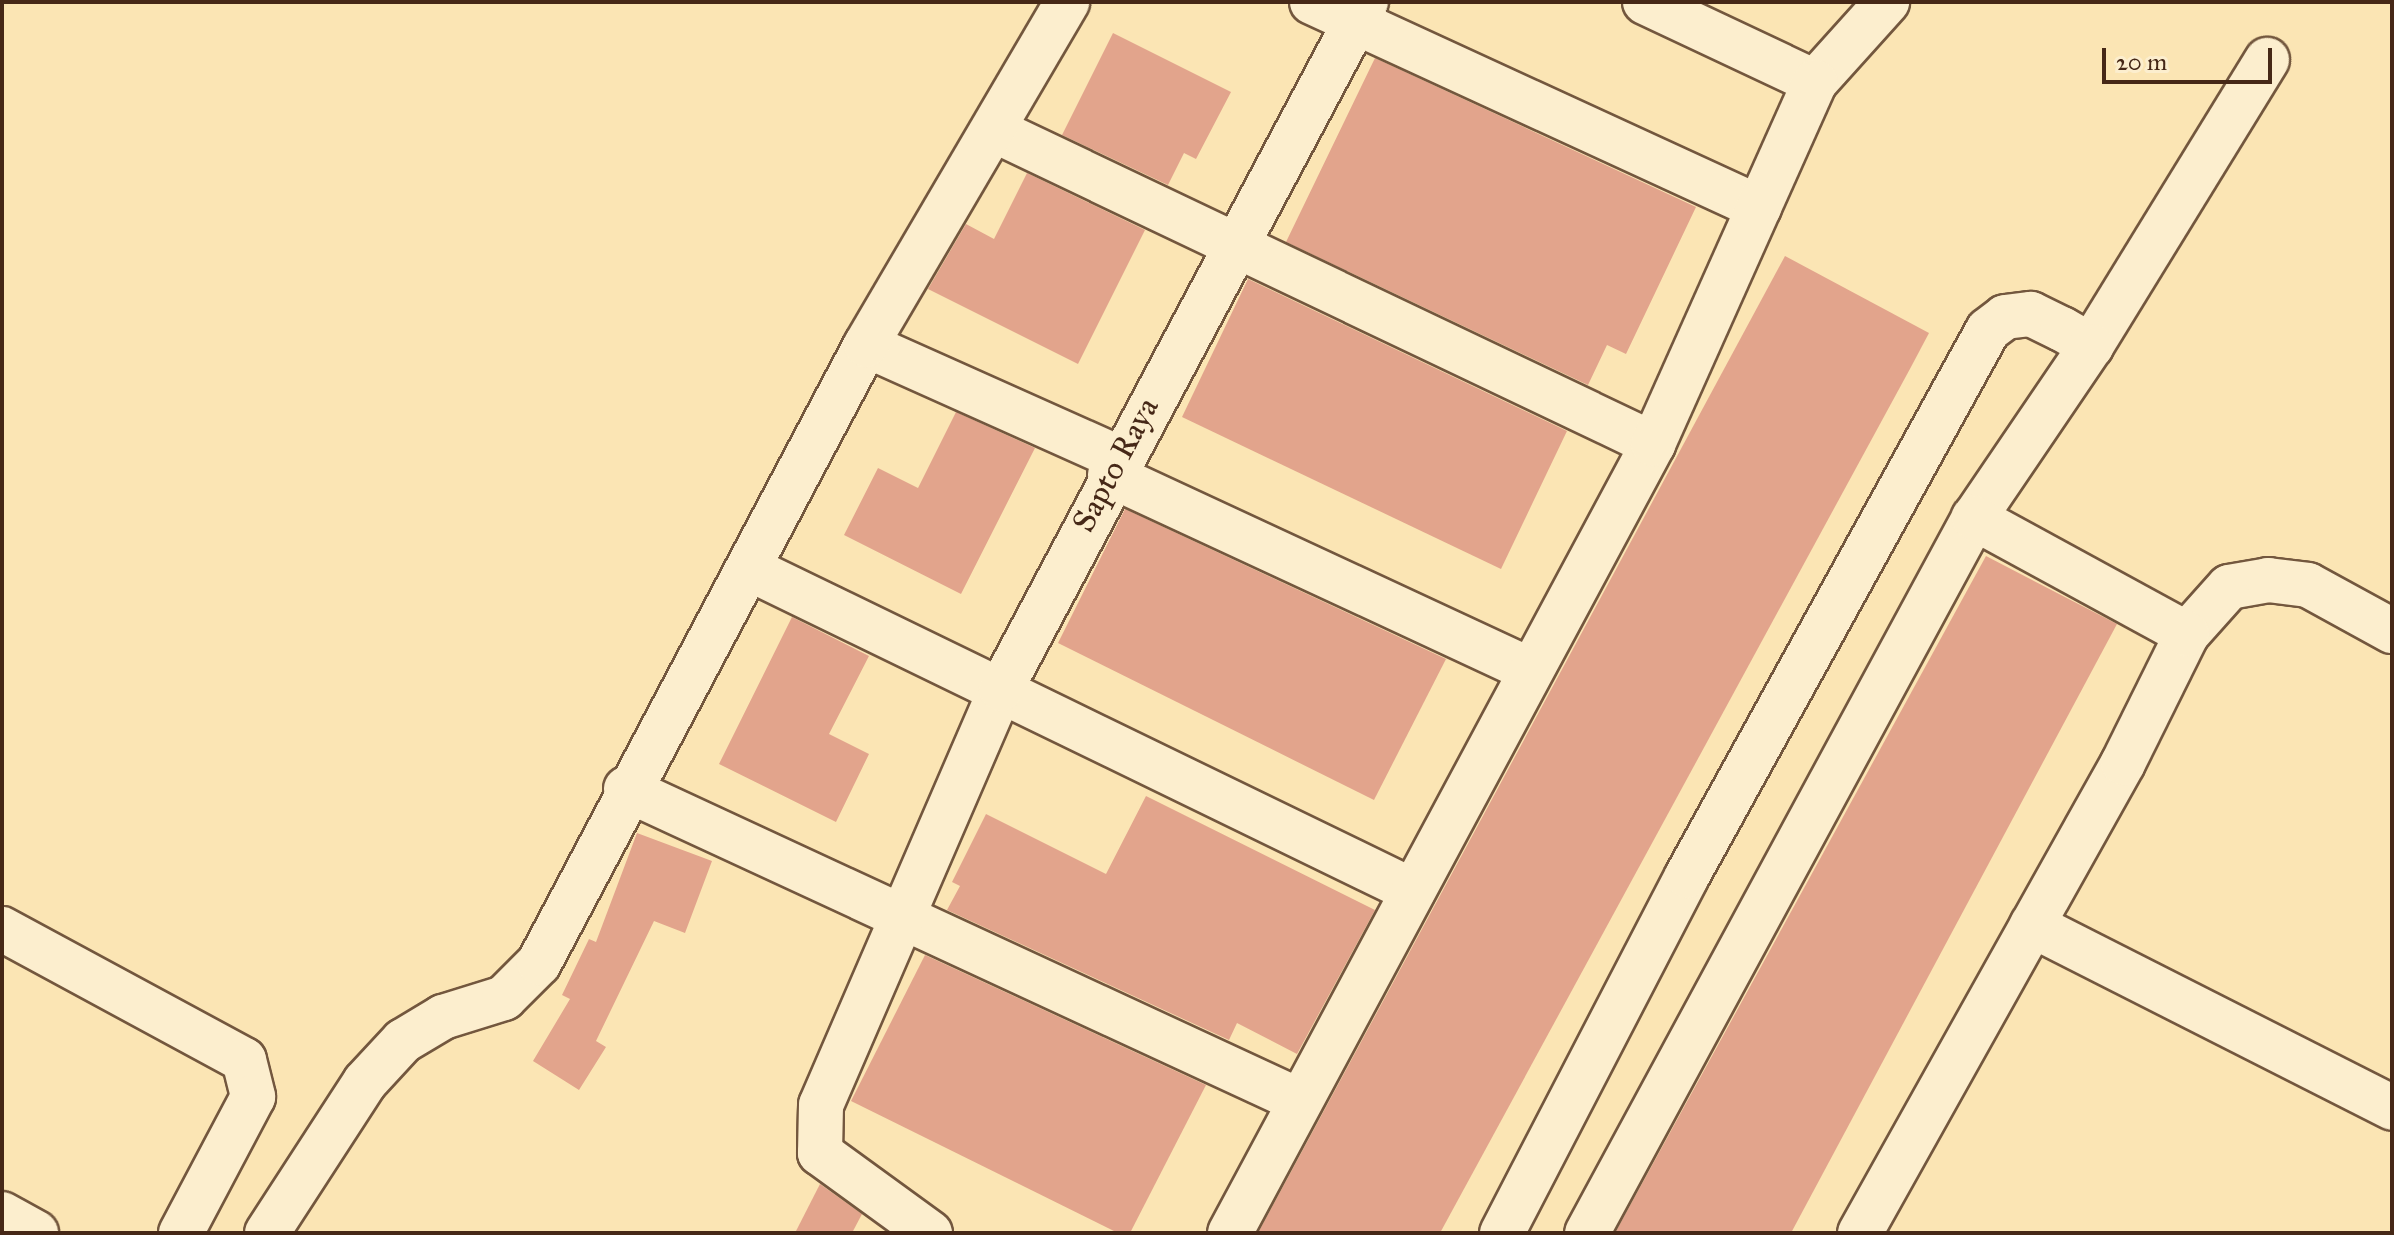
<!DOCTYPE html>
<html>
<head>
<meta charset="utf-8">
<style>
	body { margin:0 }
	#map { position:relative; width:2394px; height:1235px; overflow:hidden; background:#fbe5b4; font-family:"IM FELL Great Primer",serif }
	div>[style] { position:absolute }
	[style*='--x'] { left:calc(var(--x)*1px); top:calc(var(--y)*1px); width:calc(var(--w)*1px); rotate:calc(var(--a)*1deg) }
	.building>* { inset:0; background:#e2a48c }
	.roads { filter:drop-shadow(2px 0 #73573e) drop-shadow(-2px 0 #73573e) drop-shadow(0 2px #73573e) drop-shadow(0 -2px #73573e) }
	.street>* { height:44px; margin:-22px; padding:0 22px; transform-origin:22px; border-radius:22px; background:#fceece }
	span { translate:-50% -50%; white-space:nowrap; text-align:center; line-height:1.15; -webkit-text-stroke:6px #fceece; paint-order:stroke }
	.street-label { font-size:32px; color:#462817 }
	.frame { position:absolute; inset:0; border:4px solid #462817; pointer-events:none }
	.scale { position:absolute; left:2102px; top:48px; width:170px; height:36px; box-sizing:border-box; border:4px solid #462817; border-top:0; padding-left:10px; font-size:24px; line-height:28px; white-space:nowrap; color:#462817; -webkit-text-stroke:6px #fceece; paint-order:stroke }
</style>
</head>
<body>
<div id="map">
	<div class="building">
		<i style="clip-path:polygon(1113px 33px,1231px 92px,1196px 159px,1184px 153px,1168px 185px,1062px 135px)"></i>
		<i style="clip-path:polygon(1375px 58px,1696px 207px,1626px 354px,1607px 345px,1588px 385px,1286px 242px)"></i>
		<i style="clip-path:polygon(1027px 173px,1145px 230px,1078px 364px,928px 289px,966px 224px,994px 239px)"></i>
		<i style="clip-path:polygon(1785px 256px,1929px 333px,1911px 367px,1440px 1233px,1258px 1233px)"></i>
		<i style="clip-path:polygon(1248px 279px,1567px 431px,1501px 569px,1182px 417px)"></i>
		<i style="clip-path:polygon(956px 412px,1035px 448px,961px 594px,844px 535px,878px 468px,918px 488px)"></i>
		<i style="clip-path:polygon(1125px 509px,1446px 659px,1374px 800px,1058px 643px)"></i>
		<i style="clip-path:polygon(1986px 556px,2117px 624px,1791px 1233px,1615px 1233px)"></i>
		<i style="clip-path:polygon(792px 617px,869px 656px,829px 734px,869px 754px,836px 822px,719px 764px)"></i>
		<i style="clip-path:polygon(1146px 796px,1375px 910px,1297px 1054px,1237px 1023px,1229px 1040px,947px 910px,960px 886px,952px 882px,986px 814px,1106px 874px)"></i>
		<i style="clip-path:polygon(637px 833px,712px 861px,685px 933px,654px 921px,596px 1041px,606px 1047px,579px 1090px,533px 1061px,570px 999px,562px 995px,589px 939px,596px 942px)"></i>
		<i style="clip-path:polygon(925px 955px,1206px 1085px,1130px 1233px,1118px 1233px,851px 1101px)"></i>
		<i style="clip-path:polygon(820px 1184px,862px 1214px,852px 1233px,795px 1233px)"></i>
	</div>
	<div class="roads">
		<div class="street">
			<i style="--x:1312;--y:2;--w:492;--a:24.7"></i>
			<i style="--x:1645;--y:2;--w:188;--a:25.2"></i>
			<i style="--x:1815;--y:82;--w:108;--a:-48"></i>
			<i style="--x:996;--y:131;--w:728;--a:25.47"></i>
			<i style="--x:866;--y:345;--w:277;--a:24.1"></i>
			<i style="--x:2091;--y:346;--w:336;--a:-58.4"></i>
			<i style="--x:1110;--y:475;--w:463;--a:24.9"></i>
			<i style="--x:750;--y:569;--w:737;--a:25.9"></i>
			<i style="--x:2187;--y:634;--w:63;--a:-48.2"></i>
			<i style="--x:2229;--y:587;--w:40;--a:-10"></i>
			<i style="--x:2268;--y:580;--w:40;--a:7.1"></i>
			<i style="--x:2308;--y:585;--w:96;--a:28.7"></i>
			<i style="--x:626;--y:789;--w:743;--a:24.84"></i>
			<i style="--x:2032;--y:925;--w:404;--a:26.9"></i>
			<i style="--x:2;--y:929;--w:275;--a:28.4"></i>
			<i style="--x:244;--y:1060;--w:38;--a:76"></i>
			<i style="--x:253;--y:1097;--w:154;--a:117.9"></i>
			<i style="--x:2;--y:1214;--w:39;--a:29"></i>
			<i style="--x:267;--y:1233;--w:180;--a:-57"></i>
			<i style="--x:365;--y:1082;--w:56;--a:-47.2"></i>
			<i style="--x:403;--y:1041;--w:47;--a:-31"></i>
			<i style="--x:443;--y:1017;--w:64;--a:-17.3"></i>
			<i style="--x:504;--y:998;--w:49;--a:-45"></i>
			<i style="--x:539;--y:963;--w:699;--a:-62.12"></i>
			<i style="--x:866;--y:345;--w:398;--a:-59.6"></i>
			<i style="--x:930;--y:1233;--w:136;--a:-144"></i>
			<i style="--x:820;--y:1153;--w:48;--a:-88.8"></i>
			<i style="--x:821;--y:1105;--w:453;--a:-66.6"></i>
			<i style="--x:1001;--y:689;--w:778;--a:-62.02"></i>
			<i style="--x:1230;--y:1233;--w:895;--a:-61.8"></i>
			<i style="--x:1653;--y:444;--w:397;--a:-65.9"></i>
			<i style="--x:1502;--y:1233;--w:402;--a:-62.6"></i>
			<i style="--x:1687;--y:876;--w:623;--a:-61.13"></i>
			<i style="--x:1988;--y:330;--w:21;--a:-37"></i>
			<i style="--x:2005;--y:317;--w:26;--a:-7"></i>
			<i style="--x:2031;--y:314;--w:34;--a:26"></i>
			<i style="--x:2062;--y:329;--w:34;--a:30"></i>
			<i style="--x:2091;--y:346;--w:208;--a:124.2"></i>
			<i style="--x:1974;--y:518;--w:813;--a:118.42"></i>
			<i style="--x:1860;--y:1233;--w:539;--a:-60.77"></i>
			<i style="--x:2123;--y:763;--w:144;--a:-63.6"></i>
			<i style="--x:2187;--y:634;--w:243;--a:-151.4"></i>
		</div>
	</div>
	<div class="street-label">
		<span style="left:1116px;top:465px;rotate:-62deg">Sapto Raya</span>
	</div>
	<div class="frame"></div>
	<div class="scale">20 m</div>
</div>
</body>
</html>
